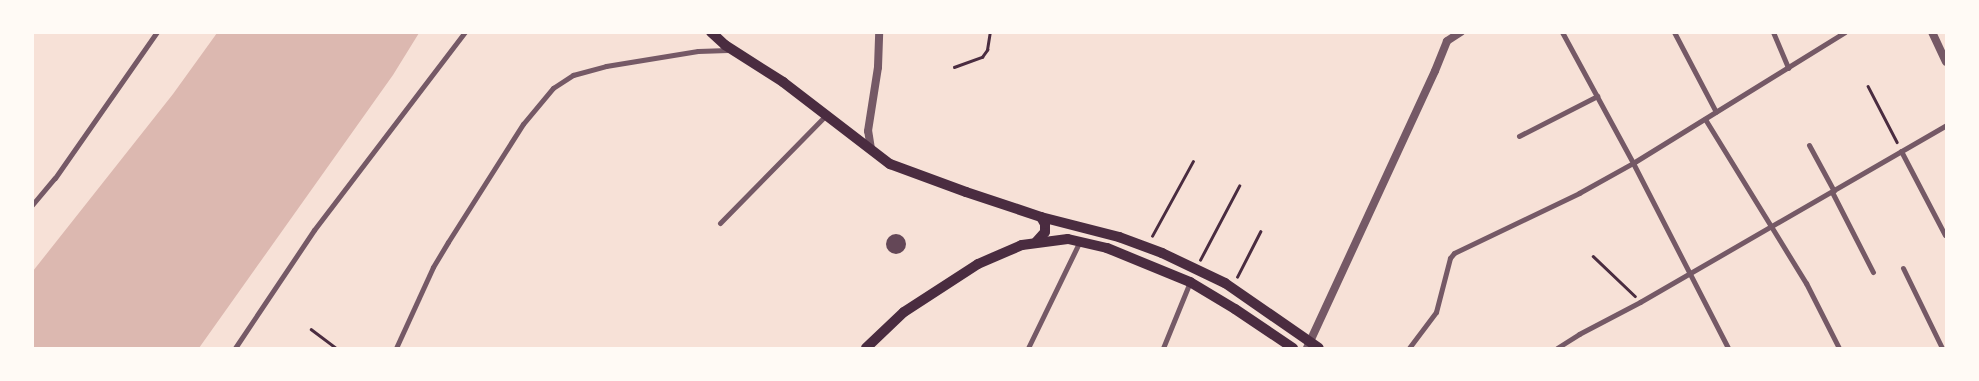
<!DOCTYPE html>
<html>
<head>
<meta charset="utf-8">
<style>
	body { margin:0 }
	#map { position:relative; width:1979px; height:381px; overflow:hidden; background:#f7e1d7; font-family:"Sofia Sans Condensed",sans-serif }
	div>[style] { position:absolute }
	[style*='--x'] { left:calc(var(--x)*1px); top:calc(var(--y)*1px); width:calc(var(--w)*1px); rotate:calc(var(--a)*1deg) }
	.water>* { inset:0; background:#dcb8b0 }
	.building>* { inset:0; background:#644757 }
	.round { border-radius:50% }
	.path>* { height:2.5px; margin:-1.25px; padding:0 1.25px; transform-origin:1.25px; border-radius:1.25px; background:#4a2c40 }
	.minor>* { height:5px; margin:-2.5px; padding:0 2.5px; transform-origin:2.5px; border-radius:2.5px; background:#755966 }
	.tertiary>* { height:8px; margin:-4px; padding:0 4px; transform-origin:4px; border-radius:4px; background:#755966 }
	.primary>* { height:10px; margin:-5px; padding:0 5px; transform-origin:5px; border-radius:5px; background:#4a2c40 }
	span { translate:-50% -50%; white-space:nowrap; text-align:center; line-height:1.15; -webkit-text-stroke:5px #fffaf5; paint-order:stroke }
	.frame { position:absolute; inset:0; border:34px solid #fffaf5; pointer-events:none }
</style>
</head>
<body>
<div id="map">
	<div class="water">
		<i style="clip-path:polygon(217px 33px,419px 33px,393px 75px,199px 348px,33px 348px,33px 271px,173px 94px)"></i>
	</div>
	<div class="building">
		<i class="round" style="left:886px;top:234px;width:20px;height:20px"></i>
	</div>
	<div class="path">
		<i style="--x:954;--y:67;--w:30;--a:-20"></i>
		<i style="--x:982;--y:57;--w:9;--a:-54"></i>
		<i style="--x:987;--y:50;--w:18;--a:-81"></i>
		<i style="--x:1868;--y:86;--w:63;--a:62.6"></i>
		<i style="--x:1152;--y:236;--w:85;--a:-61.3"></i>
		<i style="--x:1593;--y:256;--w:58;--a:43.6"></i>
		<i style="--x:1200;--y:260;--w:84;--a:-62.2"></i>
		<i style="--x:1237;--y:277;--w:51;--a:-62.9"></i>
		<i style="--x:311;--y:329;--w:31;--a:37"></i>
	</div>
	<div class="minor">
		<i style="--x:1562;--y:32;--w:149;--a:61.5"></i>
		<i style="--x:1633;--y:163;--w:208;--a:62.8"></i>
		<i style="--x:1674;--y:32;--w:90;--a:62.3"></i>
		<i style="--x:1773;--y:32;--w:39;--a:67"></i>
		<i style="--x:1705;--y:119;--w:193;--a:58.4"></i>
		<i style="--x:1806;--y:283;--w:73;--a:63.1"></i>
		<i style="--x:1519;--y:136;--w:88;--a:-27.1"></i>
		<i style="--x:1809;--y:145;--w:52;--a:61.5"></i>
		<i style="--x:1901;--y:151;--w:95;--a:62.4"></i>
		<i style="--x:1832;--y:192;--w:90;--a:62.9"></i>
		<i style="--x:32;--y:205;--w:35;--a:-50"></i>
		<i style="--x:55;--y:178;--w:178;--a:-55.1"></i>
		<i style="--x:720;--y:223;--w:151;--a:-45.5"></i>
		<i style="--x:1903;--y:268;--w:89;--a:64"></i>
		<i style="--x:235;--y:348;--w:142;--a:-56.2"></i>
		<i style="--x:314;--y:230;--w:249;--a:-52.7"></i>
		<i style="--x:396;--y:348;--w:89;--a:-65.4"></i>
		<i style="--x:433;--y:267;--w:29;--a:-59"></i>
		<i style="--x:448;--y:242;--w:140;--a:-57.6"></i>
		<i style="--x:523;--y:124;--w:47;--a:-50.2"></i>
		<i style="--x:553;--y:88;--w:24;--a:-33"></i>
		<i style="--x:573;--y:75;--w:34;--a:-15"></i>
		<i style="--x:606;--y:66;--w:93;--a:-9.3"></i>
		<i style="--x:698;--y:51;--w:30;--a:-2"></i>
		<i style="--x:1028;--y:348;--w:119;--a:-64.1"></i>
		<i style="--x:1163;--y:348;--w:71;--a:-67.8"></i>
		<i style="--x:1409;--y:348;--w:45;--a:-53.1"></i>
		<i style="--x:1436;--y:312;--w:56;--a:-75.5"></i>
		<i style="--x:1450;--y:258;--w:6;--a:-51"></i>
		<i style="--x:1454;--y:253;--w:139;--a:-25.6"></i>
		<i style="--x:1579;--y:193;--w:62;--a:-29.1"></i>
		<i style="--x:1633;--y:163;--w:249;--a:-31.7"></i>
		<i style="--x:1557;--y:348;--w:26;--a:-32"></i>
		<i style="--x:1579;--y:334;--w:69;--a:-27.7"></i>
		<i style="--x:1640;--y:302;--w:354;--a:-30"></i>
	</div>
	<div class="tertiary">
		<i style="--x:1932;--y:32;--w:33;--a:65"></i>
		<i style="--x:871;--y:149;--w:18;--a:-99"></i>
		<i style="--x:868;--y:131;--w:65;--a:-81.1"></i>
		<i style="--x:878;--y:67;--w:35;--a:-88"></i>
		<i style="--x:1307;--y:348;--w:305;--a:-65.2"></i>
		<i style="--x:1435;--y:71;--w:32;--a:-68"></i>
		<i style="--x:1447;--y:41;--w:17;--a:-33"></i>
	</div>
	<div class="primary">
		<i style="--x:711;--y:32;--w:19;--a:43"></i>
		<i style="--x:725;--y:45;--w:69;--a:32.5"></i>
		<i style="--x:783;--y:82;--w:135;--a:37.5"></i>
		<i style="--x:890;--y:164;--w:81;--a:20.2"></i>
		<i style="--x:966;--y:192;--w:79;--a:18.4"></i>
		<i style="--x:1041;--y:217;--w:81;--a:14.4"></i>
		<i style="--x:1119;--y:237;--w:46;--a:20.4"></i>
		<i style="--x:1162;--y:253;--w:70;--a:25.5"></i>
		<i style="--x:1225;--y:283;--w:114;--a:34.7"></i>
		<i style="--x:1036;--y:242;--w:13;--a:-48"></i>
		<i style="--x:1045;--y:232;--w:8;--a:-90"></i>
		<i style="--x:1045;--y:224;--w:8;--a:-120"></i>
		<i style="--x:866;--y:348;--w:52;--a:-43.5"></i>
		<i style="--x:904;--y:312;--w:88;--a:-33"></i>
		<i style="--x:978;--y:264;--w:48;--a:-23.4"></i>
		<i style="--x:1022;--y:245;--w:46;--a:-7.4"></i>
		<i style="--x:1068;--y:239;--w:40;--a:13"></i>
		<i style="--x:1107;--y:248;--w:90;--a:22.3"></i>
		<i style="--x:1190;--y:282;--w:52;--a:31"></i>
		<i style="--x:1235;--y:309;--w:70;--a:33.9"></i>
	</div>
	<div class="frame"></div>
</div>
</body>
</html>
